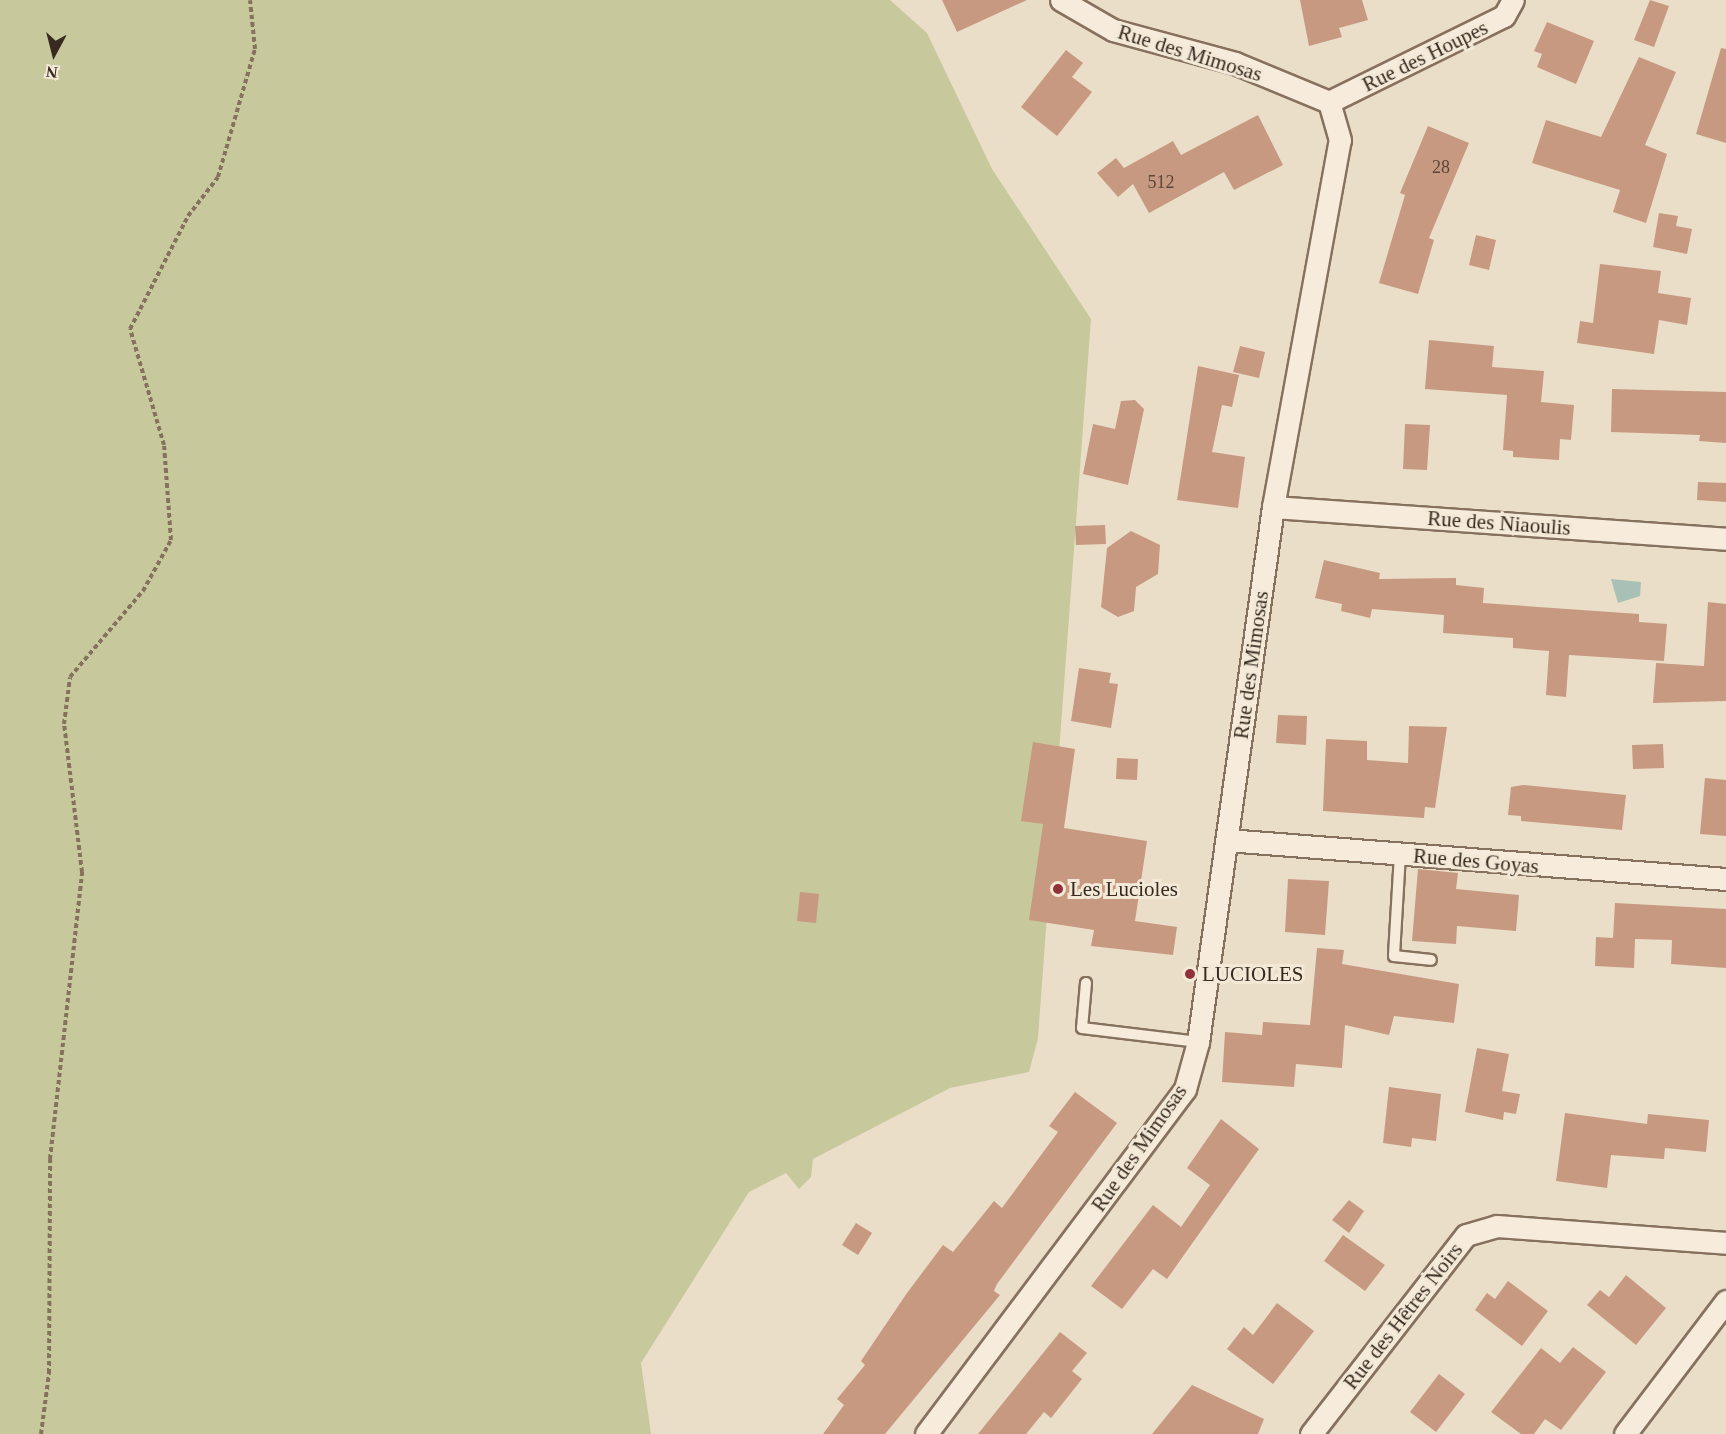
<!DOCTYPE html>
<html>
<head>
<meta charset="utf-8">
<style>
	body { margin:0 }
	#map { position:relative; width:1726px; height:1434px; overflow:hidden; background:#ebdec8; font-family:"Times New Roman",serif }
	div>[style] { position:absolute }
	[style*='--x'] { left:calc(var(--x)*1px); top:calc(var(--y)*1px); width:calc(var(--w)*1px); rotate:calc(var(--a)*1deg) }
	.green>* { inset:0; background:#c7c99c }
	.water>* { inset:0; background:#a9c0b7 }
	.building>* { inset:0; background:#c79981 }
	.path>* { height:4px; margin-top:-2px; transform-origin:0; background:repeating-linear-gradient(90deg,#86715e 0 4.5px,transparent 0 7.5px) }
	.roads { filter:drop-shadow(2px 0 #86715e) drop-shadow(-2px 0 #86715e) drop-shadow(0 2px #86715e) drop-shadow(0 -2px #86715e) }
	.lane>* { height:10px; margin:-5px; padding:0 5px; transform-origin:5px; border-radius:5px; background:#f7ecdb }
	.street>* { height:21px; margin:-10.5px; padding:0 10.5px; transform-origin:10.5px; border-radius:10.5px; background:#f7ecdb }
	.dots>* { width:16px; height:16px; translate:-50% -50%; box-sizing:border-box; border:3px solid #f3e9d7; border-radius:50% }
	span { translate:-50% -50%; white-space:nowrap; text-align:center; line-height:1.15; -webkit-text-stroke:6px #f3e9d7; paint-order:stroke }
	.number-label { font-size:18px; color:#5c4639 }
	.number-label span { -webkit-text-stroke-width:0 }
	.street-label { font-size:21px; color:#382a21 }
	.poi-label { font-size:21px; color:#382a21 }
	.left { translate:0 -50%; text-align:left }
	.north { position:absolute; left:24px; top:24px; width:60px; height:60px; -webkit-text-stroke:4px #f3e9d7; paint-order:stroke; rotate:187deg; font-size:16px; font-weight:700; line-height:24px; text-align:center; color:#382a21 }
	.north::after { content:''; display:block; margin:auto; width:21px; height:27px; background:#382a21; clip-path:polygon(50% 0,100% 100%,50% 72%,0 100%) }
</style>
</head>
<body>
<div id="map">
	<div class="green">
		<i style="clip-path:polygon(0 0,890px 0,927px 33px,992px 169px,1091px 319px,1038px 1038px,1029px 1072px,950px 1088px,813px 1159px,811px 1177px,799px 1189px,786px 1173px,749px 1192px,641px 1363px,651px 1434px,0 1434px)"></i>
	</div>
	<div class="water">
		<i style="clip-path:polygon(1611px 579px,1641px 582px,1640px 596px,1618px 603px)"></i>
	</div>
	<div class="building">
		<i style="clip-path:polygon(942px 0,1027px 0,957px 32px)"></i>
		<i style="clip-path:polygon(1300px 0,1362px 0,1368px 20px,1339px 28px,1342px 37px,1309px 46px)"></i>
		<i style="clip-path:polygon(1650px 0,1669px 6px,1654px 47px,1634px 40px)"></i>
		<i style="clip-path:polygon(1547px 22px,1594px 41px,1576px 84px,1537px 67px,1542px 54px,1534px 51px)"></i>
		<i style="clip-path:polygon(1721px 48px,1726px 49px,1726px 143px,1696px 134px)"></i>
		<i style="clip-path:polygon(1066px 50px,1083px 63px,1072px 77px,1092px 92px,1057px 136px,1021px 107px)"></i>
		<i style="clip-path:polygon(1639px 57px,1676px 72px,1645px 145px,1667px 154px,1646px 223px,1613px 212px,1620px 190px,1532px 163px,1546px 120px,1601px 137px)"></i>
		<i style="clip-path:polygon(1258px 115px,1283px 165px,1234px 190px,1224px 172px,1149px 213px,1133px 184px,1118px 197px,1097px 173px,1116px 158px,1124px 168px,1173px 141px,1181px 155px)"></i>
		<i style="clip-path:polygon(1428px 126px,1469px 143px,1429px 238px,1434px 240px,1418px 294px,1379px 283px,1405px 195px,1400px 193px)"></i>
		<i style="clip-path:polygon(1659px 213px,1678px 216px,1676px 226px,1692px 229px,1687px 254px,1653px 247px)"></i>
		<i style="clip-path:polygon(1476px 235px,1496px 240px,1489px 270px,1469px 265px)"></i>
		<i style="clip-path:polygon(1600px 264px,1661px 271px,1658px 293px,1691px 298px,1687px 325px,1659px 320px,1654px 354px,1577px 343px,1580px 321px,1593px 323px)"></i>
		<i style="clip-path:polygon(1429px 340px,1494px 346px,1492px 367px,1544px 371px,1541px 402px,1574px 405px,1571px 440px,1560px 439px,1559px 460px,1513px 457px,1513px 451px,1503px 450px,1507px 395px,1425px 389px)"></i>
		<i style="clip-path:polygon(1240px 346px,1265px 352px,1259px 378px,1233px 372px)"></i>
		<i style="clip-path:polygon(1198px 366px,1239px 375px,1232px 407px,1222px 405px,1212px 452px,1245px 457px,1238px 508px,1177px 500px)"></i>
		<i style="clip-path:polygon(1612px 389px,1726px 392px,1726px 443px,1699px 441px,1700px 435px,1611px 432px)"></i>
		<i style="clip-path:polygon(1135px 400px,1144px 409px,1128px 485px,1083px 474px,1093px 424px,1115px 429px,1121px 401px)"></i>
		<i style="clip-path:polygon(1405px 424px,1430px 425px,1427px 470px,1403px 469px)"></i>
		<i style="clip-path:polygon(1698px 482px,1726px 483px,1726px 502px,1697px 500px)"></i>
		<i style="clip-path:polygon(1105px 525px,1106px 544px,1076px 545px,1075px 526px)"></i>
		<i style="clip-path:polygon(1131px 531px,1160px 545px,1158px 574px,1136px 587px,1134px 611px,1118px 617px,1101px 607px,1107px 548px)"></i>
		<i style="clip-path:polygon(1324px 560px,1380px 573px,1379px 579px,1456px 578px,1456px 585px,1484px 588px,1483px 603px,1639px 614px,1639px 622px,1667px 624px,1664px 661px,1569px 655px,1566px 697px,1546px 695px,1549px 651px,1513px 648px,1513px 638px,1443px 633px,1444px 615px,1372px 609px,1370px 618px,1341px 611px,1342px 604px,1315px 598px)"></i>
		<i style="clip-path:polygon(1708px 602px,1726px 604px,1726px 701px,1653px 703px,1656px 663px,1704px 666px)"></i>
		<i style="clip-path:polygon(1079px 668px,1111px 673px,1109px 683px,1118px 684px,1111px 728px,1071px 721px)"></i>
		<i style="clip-path:polygon(1278px 715px,1307px 716px,1306px 745px,1276px 743px)"></i>
		<i style="clip-path:polygon(1409px 726px,1447px 727px,1435px 808px,1425px 807px,1424px 818px,1323px 811px,1326px 739px,1367px 741px,1367px 760px,1408px 763px)"></i>
		<i style="clip-path:polygon(1033px 742px,1075px 749px,1064px 828px,1147px 841px,1135px 921px,1177px 927px,1173px 955px,1091px 946px,1094px 930px,1029px 920px,1043px 824px,1021px 821px)"></i>
		<i style="clip-path:polygon(1663px 744px,1664px 768px,1633px 769px,1632px 745px)"></i>
		<i style="clip-path:polygon(1117px 758px,1138px 759px,1137px 780px,1116px 779px)"></i>
		<i style="clip-path:polygon(1705px 778px,1726px 780px,1726px 836px,1700px 834px)"></i>
		<i style="clip-path:polygon(1523px 785px,1626px 795px,1622px 830px,1521px 821px,1521px 816px,1508px 815px,1511px 787px)"></i>
		<i style="clip-path:polygon(1418px 869px,1458px 873px,1456px 889px,1519px 895px,1516px 931px,1457px 926px,1456px 944px,1412px 941px)"></i>
		<i style="clip-path:polygon(1288px 879px,1329px 881px,1325px 935px,1285px 932px)"></i>
		<i style="clip-path:polygon(800px 892px,819px 894px,816px 923px,797px 921px)"></i>
		<i style="clip-path:polygon(1615px 903px,1726px 909px,1726px 968px,1671px 964px,1672px 940px,1635px 939px,1634px 968px,1595px 966px,1596px 937px,1613px 938px)"></i>
		<i style="clip-path:polygon(1317px 948px,1344px 950px,1342px 964px,1459px 984px,1454px 1023px,1394px 1016px,1389px 1035px,1345px 1025px,1342px 1068px,1296px 1064px,1294px 1087px,1222px 1082px,1225px 1032px,1262px 1035px,1263px 1022px,1310px 1025px)"></i>
		<i style="clip-path:polygon(1477px 1048px,1509px 1054px,1502px 1091px,1520px 1094px,1516px 1114px,1504px 1112px,1503px 1120px,1465px 1112px)"></i>
		<i style="clip-path:polygon(1389px 1087px,1441px 1094px,1436px 1141px,1412px 1138px,1411px 1147px,1383px 1143px)"></i>
		<i style="clip-path:polygon(1075px 1092px,1117px 1123px,997px 1284px,994px 1291px,1000px 1295px,885px 1434px,823px 1434px,844px 1405px,837px 1399px,865px 1365px,861px 1361px,907px 1293px,943px 1245px,953px 1252px,994px 1201px,1002px 1208px,1058px 1132px,1049px 1126px)"></i>
		<i style="clip-path:polygon(1565px 1113px,1647px 1124px,1648px 1114px,1709px 1120px,1706px 1152px,1665px 1148px,1664px 1159px,1611px 1155px,1607px 1188px,1556px 1181px)"></i>
		<i style="clip-path:polygon(1221px 1119px,1259px 1149px,1167px 1279px,1153px 1269px,1122px 1309px,1091px 1286px,1153px 1205px,1181px 1227px,1210px 1185px,1187px 1168px)"></i>
		<i style="clip-path:polygon(1349px 1200px,1364px 1211px,1349px 1233px,1332px 1220px)"></i>
		<i style="clip-path:polygon(856px 1223px,872px 1233px,858px 1255px,842px 1245px)"></i>
		<i style="clip-path:polygon(1343px 1235px,1385px 1265px,1365px 1291px,1324px 1261px)"></i>
		<i style="clip-path:polygon(1626px 1275px,1666px 1308px,1636px 1345px,1587px 1305px,1600px 1290px,1609px 1297px)"></i>
		<i style="clip-path:polygon(1508px 1281px,1548px 1311px,1522px 1346px,1475px 1310px,1487px 1293px,1495px 1299px)"></i>
		<i style="clip-path:polygon(1277px 1303px,1314px 1331px,1273px 1384px,1227px 1349px,1244px 1327px,1253px 1335px)"></i>
		<i style="clip-path:polygon(1060px 1332px,1087px 1353px,1072px 1371px,1082px 1379px,1051px 1418px,1044px 1412px,1026px 1434px,978px 1434px)"></i>
		<i style="clip-path:polygon(1573px 1347px,1606px 1372px,1561px 1430px,1545px 1419px,1534px 1434px,1521px 1434px,1491px 1412px,1541px 1348px,1560px 1363px)"></i>
		<i style="clip-path:polygon(1439px 1374px,1465px 1394px,1436px 1432px,1410px 1412px)"></i>
		<i style="clip-path:polygon(1192px 1385px,1264px 1419px,1258px 1434px,1152px 1434px)"></i>
	</div>
	<div class="path">
		<i style="--x:41;--y:1434;--w:62;--a:-82.5"></i>
		<i style="--x:49;--y:1373;--w:214;--a:-89.7"></i>
		<i style="--x:50;--y:1159;--w:289;--a:-83.6"></i>
		<i style="--x:82;--y:872;--w:149;--a:-96.9"></i>
		<i style="--x:64;--y:724;--w:47;--a:-82.7"></i>
		<i style="--x:70;--y:677;--w:113;--a:-49.7"></i>
		<i style="--x:143;--y:591;--w:58;--a:-61.2"></i>
		<i style="--x:171;--y:540;--w:95;--a:-94.2"></i>
		<i style="--x:164;--y:445;--w:121;--a:-106.3"></i>
		<i style="--x:130;--y:329;--w:127;--a:-62.8"></i>
		<i style="--x:188;--y:216;--w:49;--a:-52.4"></i>
		<i style="--x:218;--y:177;--w:133;--a:-73.9"></i>
		<i style="--x:255;--y:49;--w:49;--a:-95.8"></i>
	</div>
	<div class="roads">
		<div class="lane">
			<i style="--x:1400;--y:854;--w:102;--a:93.4"></i>
			<i style="--x:1394;--y:956;--w:37;--a:6"></i>
			<i style="--x:1086;--y:983;--w:45;--a:95.1"></i>
			<i style="--x:1082;--y:1028;--w:117;--a:6.9"></i>
		</div>
		<div class="street">
			<i style="--x:1329;--y:102;--w:195;--a:-26.2"></i>
			<i style="--x:1504;--y:16;--w:18;--a:-61"></i>
			<i style="--x:1273;--y:507;--w:454;--a:4"></i>
			<i style="--x:1227;--y:840;--w:501;--a:4.47"></i>
			<i style="--x:926;--y:1434;--w:431;--a:-53.1"></i>
			<i style="--x:1185;--y:1089;--w:49;--a:-74.5"></i>
			<i style="--x:1198;--y:1042;--w:540;--a:-82.02"></i>
			<i style="--x:1273;--y:507;--w:373;--a:-79.7"></i>
			<i style="--x:1340;--y:140;--w:40;--a:-106"></i>
			<i style="--x:1329;--y:102;--w:102;--a:-157.5"></i>
			<i style="--x:1235;--y:63;--w:126;--a:-164.9"></i>
			<i style="--x:1113;--y:30;--w:60;--a:-150"></i>
			<i style="--x:1311;--y:1434;--w:252;--a:-52.1"></i>
			<i style="--x:1466;--y:1235;--w:32;--a:-16"></i>
			<i style="--x:1497;--y:1226;--w:230;--a:4.2"></i>
			<i style="--x:1625;--y:1434;--w:167;--a:-52.8"></i>
		</div>
	</div>
	<div class="dots">
		<i style="left:1058px;top:889px;background:#91323a"></i>
		<i style="left:1190px;top:974px;background:#91323a"></i>
	</div>
	<div class="number-label">
		<span style="left:1441px;top:167px">28</span>
		<span style="left:1161px;top:182px">512</span>
	</div>
	<div class="street-label">
		<span style="left:1190px;top:53px;rotate:17deg">Rue des Mimosas</span>
		<span style="left:1425px;top:56px;rotate:-26deg">Rue des Houpes</span>
		<span style="left:1499px;top:523px;rotate:4deg">Rue des Niaoulis</span>
		<span style="left:1251px;top:665px;rotate:-82deg">Rue des Mimosas</span>
		<span style="left:1476px;top:861px;rotate:5deg">Rue des Goyas</span>
		<span style="left:1139px;top:1148px;rotate:-55deg">Rue des Mimosas</span>
		<span style="left:1403px;top:1316px;rotate:-52deg">Rue des Hêtres Noirs</span>
	</div>
	<div class="poi-label">
		<span class="left" style="left:1070px;top:889px">Les Lucioles</span>
		<span class="left" style="left:1202px;top:974px">LUCIOLES</span>
	</div>
	<div class="north">N</div>
</div>
</body>
</html>
